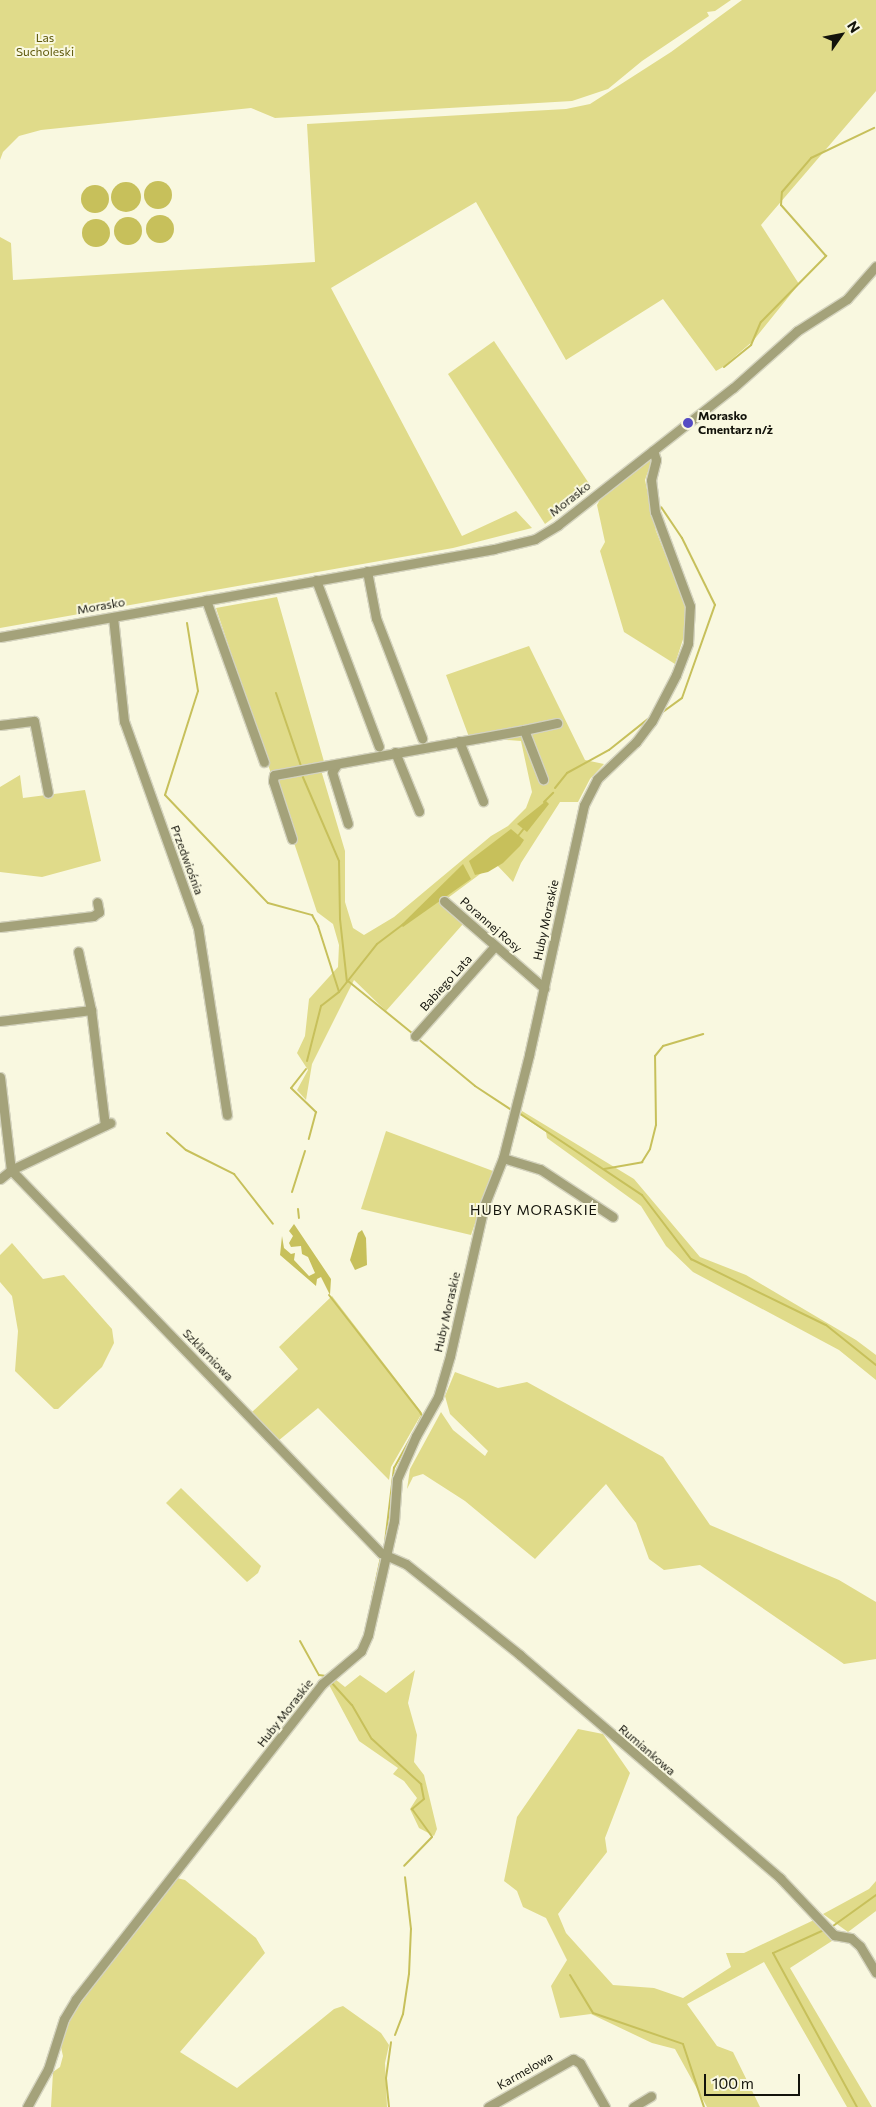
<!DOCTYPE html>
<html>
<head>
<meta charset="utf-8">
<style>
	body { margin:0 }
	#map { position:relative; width:876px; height:2107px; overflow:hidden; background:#f9f8e0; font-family:Commissioner,sans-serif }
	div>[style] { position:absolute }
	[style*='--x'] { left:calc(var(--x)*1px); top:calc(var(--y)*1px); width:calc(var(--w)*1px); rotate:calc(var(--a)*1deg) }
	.green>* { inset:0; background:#e0db8a }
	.water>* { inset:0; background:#c7c05b }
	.round { border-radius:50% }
	.stream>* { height:2px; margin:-1px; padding:0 1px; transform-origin:1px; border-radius:1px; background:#c7c05b }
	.roads { filter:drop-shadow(1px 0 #d4d3be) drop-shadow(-1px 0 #d4d3be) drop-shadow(0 1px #d4d3be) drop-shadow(0 -1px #d4d3be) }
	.minor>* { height:9px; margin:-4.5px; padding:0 4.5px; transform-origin:4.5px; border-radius:4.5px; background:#a4a27a }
	.dots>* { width:14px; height:14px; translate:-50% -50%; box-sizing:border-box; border:2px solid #f9f8e0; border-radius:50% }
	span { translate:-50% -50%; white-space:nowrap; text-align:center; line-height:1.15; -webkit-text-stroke:4px #f9f8e0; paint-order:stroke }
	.park-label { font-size:12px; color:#5e580a }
	.poi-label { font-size:12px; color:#13130b; font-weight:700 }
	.left { translate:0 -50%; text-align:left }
	.street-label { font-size:12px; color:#13130b }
	.neighbourhood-label { font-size:14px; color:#13130b; letter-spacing:1px }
	.north { position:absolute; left:816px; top:10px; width:50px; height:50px; -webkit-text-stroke:4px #f9f8e0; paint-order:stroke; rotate:57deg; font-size:14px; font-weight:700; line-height:20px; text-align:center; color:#13130b }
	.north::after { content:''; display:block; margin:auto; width:18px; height:22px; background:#13130b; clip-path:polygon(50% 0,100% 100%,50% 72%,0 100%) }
	.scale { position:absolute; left:704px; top:2074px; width:96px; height:22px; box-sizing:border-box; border:2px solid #13130b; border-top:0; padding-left:6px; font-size:15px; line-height:18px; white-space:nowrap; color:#13130b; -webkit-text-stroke:4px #f9f8e0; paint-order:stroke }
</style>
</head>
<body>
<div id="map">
	<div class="green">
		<i style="clip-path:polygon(0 0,731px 0,715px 11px,707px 12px,709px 16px,642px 61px,608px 89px,572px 101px,275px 118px,251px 108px,41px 130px,19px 136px,3px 152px,0 160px)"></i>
		<i style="clip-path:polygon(742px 0,876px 0,876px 91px,761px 225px,799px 284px,753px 341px,723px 367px,716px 371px,663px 299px,566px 360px,476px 202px,331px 288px,462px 536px,516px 511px,532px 528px,453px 548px,0 628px,0 237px,11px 243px,13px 280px,315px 262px,307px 124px,566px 109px,590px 104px,671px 52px)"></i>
		<i style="clip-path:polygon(494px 341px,592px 488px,545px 524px,448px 374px)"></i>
		<i style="clip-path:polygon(649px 457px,651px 463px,645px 480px,656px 531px,685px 604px,686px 630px,675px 664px,624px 632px,600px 551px,605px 542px,597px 505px,603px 494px)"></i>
		<i style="clip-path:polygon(277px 597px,325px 765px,321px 770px,345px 851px,345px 902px,353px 928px,364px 935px,394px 917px,491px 836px,508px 826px,526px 808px,532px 792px,521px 741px,469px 737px,446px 675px,529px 646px,585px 760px,604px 764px,590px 779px,578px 802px,560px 802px,521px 863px,513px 882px,495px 863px,441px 903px,463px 924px,386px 1011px,354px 980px,312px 1064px,306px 1100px,297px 1090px,308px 1070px,297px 1053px,305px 1036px,309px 999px,338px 967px,339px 945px,333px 924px,317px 912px,216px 608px)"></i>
		<i style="clip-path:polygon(20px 775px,23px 798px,85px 790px,101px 861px,42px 877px,0 872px,0 787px)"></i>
		<i style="clip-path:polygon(522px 1111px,634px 1179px,700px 1257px,746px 1275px,856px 1340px,876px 1355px,876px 1380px,839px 1350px,693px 1272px,666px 1246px,641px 1206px,547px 1138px,546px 1132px,520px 1115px)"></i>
		<i style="clip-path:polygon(386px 1131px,493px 1171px,471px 1235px,361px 1209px)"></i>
		<i style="clip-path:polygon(12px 1243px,43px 1279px,64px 1275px,112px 1329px,114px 1343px,102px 1367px,58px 1409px,54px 1409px,15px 1371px,18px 1331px,12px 1296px,0 1282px,0 1255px)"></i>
		<i style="clip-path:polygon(332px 1296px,422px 1413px,391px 1467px,389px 1480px,318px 1408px,278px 1441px,251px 1413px,298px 1369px,279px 1347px)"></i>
		<i style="clip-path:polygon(455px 1372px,498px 1388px,527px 1382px,663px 1457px,710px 1525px,839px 1580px,876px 1602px,876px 1659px,844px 1664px,700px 1565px,664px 1570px,649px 1559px,636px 1523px,606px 1484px,535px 1559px,465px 1501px,423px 1474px,413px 1477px,407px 1489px,410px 1469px,441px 1412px,453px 1430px,485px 1456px,488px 1451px,450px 1414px,445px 1396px)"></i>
		<i style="clip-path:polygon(181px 1488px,261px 1566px,258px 1573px,247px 1582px,166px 1503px)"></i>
		<i style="clip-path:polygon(415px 1670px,408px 1703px,417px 1735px,414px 1762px,424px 1775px,437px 1829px,434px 1836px,419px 1828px,410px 1809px,417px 1798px,404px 1781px,393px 1774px,398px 1768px,359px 1741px,328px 1683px,335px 1679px,345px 1687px,360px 1675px,386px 1693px)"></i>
		<i style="clip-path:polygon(578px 1729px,603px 1734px,630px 1773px,605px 1838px,607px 1852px,558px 1914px,566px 1933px,613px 1985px,654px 1988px,683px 1998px,731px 1967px,726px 1953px,744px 1953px,814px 1920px,835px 1939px,790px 1968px,872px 2107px,847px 2107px,764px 1962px,687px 2004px,717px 2046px,733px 2052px,760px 2107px,707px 2107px,675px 2049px,652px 2043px,591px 2014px,560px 2018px,551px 1986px,567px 1960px,546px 1918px,523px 1907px,517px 1891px,504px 1881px,517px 1817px)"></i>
		<i style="clip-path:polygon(177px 1878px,185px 1880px,256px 1938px,265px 1953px,180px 2052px,237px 2088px,334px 2009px,343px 2006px,381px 2033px,389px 2045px,385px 2063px,387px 2107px,51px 2107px,53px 2072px,60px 2067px,63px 2056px,59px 2039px,62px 2025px,74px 2013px,74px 2001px,169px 1880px)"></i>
		<i style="clip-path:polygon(876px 1881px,876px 1911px,848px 1932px,823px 1914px,869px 1889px)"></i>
	</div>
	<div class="water">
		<i class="round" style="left:144px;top:181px;width:28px;height:28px"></i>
		<i class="round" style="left:111px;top:182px;width:30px;height:30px"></i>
		<i class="round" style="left:81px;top:185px;width:28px;height:28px"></i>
		<i class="round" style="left:146px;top:215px;width:28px;height:28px"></i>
		<i class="round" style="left:114px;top:217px;width:28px;height:28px"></i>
		<i class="round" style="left:82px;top:219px;width:28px;height:28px"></i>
		<i style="clip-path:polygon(546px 801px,549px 804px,527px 832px,517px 824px)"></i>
		<i style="clip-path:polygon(511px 829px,524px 840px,520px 846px,503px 863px,488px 872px,475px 875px,469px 861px)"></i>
		<i style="clip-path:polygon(463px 864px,471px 879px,403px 927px,401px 925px)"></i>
		<i style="clip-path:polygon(294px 1224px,331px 1279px,330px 1295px,321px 1277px,317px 1279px,316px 1286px,280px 1255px,282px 1236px,284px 1248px,291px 1254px,295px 1253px,294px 1260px,309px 1276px,315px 1273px,308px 1257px,302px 1254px,301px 1246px,291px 1247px,289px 1243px,293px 1236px,289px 1231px)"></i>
		<i style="clip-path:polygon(362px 1230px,366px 1238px,367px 1265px,355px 1270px,350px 1260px,358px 1233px)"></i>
	</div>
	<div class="stream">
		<i style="--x:724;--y:367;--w:35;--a:-39"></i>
		<i style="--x:751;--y:345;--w:25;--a:-67"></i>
		<i style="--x:761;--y:322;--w:93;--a:-45.4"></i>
		<i style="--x:826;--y:256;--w:68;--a:-131.4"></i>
		<i style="--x:781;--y:205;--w:13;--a:-86"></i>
		<i style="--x:782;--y:192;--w:45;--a:-49.5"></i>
		<i style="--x:811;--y:158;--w:70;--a:-25.5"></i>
		<i style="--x:187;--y:623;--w:69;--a:80.8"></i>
		<i style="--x:198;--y:691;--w:109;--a:107.6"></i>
		<i style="--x:165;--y:795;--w:149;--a:46.4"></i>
		<i style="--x:268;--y:903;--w:46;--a:15.3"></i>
		<i style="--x:312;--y:915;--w:13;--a:61"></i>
		<i style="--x:318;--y:926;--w:69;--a:72.3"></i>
		<i style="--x:276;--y:693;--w:77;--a:71.1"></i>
		<i style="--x:660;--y:714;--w:27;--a:-36"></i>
		<i style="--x:682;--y:698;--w:99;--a:-70.5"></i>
		<i style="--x:715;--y:605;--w:75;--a:-116.2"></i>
		<i style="--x:682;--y:538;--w:37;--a:-124"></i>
		<i style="--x:302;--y:775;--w:94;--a:66.7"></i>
		<i style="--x:339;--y:861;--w:58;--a:89"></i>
		<i style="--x:340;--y:919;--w:63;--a:83.7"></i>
		<i style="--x:555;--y:788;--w:19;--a:-51"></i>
		<i style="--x:567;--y:773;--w:48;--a:-28.7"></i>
		<i style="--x:609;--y:750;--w:50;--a:-38.5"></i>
		<i style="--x:544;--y:802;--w:13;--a:-45"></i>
		<i style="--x:518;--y:836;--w:11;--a:-52"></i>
		<i style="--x:348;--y:981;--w:82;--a:39.1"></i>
		<i style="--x:417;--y:1038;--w:75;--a:39.6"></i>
		<i style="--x:475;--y:1086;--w:42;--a:33.3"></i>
		<i style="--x:307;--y:1061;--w:57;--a:-75.7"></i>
		<i style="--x:321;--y:1006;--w:23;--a:-38"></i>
		<i style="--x:339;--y:992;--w:61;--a:-51.6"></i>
		<i style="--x:377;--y:944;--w:34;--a:-37"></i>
		<i style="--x:306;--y:1069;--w:24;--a:128"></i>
		<i style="--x:291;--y:1088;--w:35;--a:44"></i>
		<i style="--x:316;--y:1112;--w:28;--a:105"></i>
		<i style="--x:519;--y:1113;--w:148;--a:33.7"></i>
		<i style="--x:642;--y:1195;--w:81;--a:52.6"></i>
		<i style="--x:691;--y:1259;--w:150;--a:26.1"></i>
		<i style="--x:826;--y:1325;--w:64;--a:38.7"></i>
		<i style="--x:167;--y:1133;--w:25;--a:42"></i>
		<i style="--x:186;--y:1150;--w:54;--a:26.6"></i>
		<i style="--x:234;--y:1174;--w:63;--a:52"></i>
		<i style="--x:604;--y:1169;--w:39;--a:-10"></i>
		<i style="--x:642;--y:1162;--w:15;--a:-58"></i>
		<i style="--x:650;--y:1149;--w:25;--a:-76"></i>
		<i style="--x:656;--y:1125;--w:69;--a:-90.8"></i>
		<i style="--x:655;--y:1056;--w:13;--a:-51"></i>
		<i style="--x:663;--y:1046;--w:42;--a:-16.7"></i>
		<i style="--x:292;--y:1192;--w:43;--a:-72.4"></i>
		<i style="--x:298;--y:1209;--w:9;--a:84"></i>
		<i style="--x:329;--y:1295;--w:148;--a:52.1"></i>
		<i style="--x:420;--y:1412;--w:4;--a:63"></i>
		<i style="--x:422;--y:1416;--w:9;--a:117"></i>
		<i style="--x:385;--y:1542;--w:75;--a:-83.1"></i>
		<i style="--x:394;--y:1468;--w:38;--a:-61"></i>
		<i style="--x:372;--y:1599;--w:43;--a:-77.9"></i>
		<i style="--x:300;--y:1641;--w:39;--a:61"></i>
		<i style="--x:319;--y:1675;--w:7;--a:8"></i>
		<i style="--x:331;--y:1682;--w:31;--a:48"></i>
		<i style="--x:352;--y:1705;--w:39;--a:60"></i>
		<i style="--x:372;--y:1739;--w:67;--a:42.6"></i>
		<i style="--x:421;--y:1784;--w:15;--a:79"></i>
		<i style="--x:424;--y:1799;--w:16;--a:140"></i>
		<i style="--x:412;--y:1809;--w:34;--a:54"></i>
		<i style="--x:432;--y:1837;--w:40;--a:134"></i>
		<i style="--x:833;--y:1926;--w:53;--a:-35.8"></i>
		<i style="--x:824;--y:1930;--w:56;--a:155.7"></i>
		<i style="--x:773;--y:1953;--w:175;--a:61.4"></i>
		<i style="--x:570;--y:1975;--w:44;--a:58.8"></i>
		<i style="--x:593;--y:2013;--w:95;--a:19"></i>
		<i style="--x:683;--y:2044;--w:66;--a:71.6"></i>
		<i style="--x:395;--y:2035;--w:22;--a:-69"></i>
		<i style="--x:403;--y:2014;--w:40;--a:-81.5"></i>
		<i style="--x:409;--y:1974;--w:45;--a:-87.5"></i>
		<i style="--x:411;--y:1929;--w:52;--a:-96.6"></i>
		<i style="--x:389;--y:2107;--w:29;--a:-96"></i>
		<i style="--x:386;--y:2078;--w:36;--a:-82"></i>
	</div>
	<div class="roads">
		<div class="minor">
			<i style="--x:367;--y:571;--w:48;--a:79.2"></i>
			<i style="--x:376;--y:618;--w:129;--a:69"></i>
			<i style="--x:316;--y:580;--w:178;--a:69.3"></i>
			<i style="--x:206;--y:600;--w:172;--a:70.3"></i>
			<i style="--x:113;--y:617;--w:105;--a:84"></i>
			<i style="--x:124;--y:721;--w:220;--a:70.3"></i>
			<i style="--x:198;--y:928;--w:189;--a:81.2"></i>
			<i style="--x:0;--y:637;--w:502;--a:-10.1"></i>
			<i style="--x:494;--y:549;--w:42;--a:-13.7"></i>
			<i style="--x:535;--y:539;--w:27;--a:-31"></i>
			<i style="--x:558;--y:525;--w:222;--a:-38.1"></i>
			<i style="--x:733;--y:388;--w:86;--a:-41.7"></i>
			<i style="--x:797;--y:331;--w:59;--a:-32.6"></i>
			<i style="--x:847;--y:299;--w:44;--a:-48.7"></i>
			<i style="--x:0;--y:725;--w:34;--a:-7"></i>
			<i style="--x:34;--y:721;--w:73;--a:79"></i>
			<i style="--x:524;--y:730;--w:34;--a:-12"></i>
			<i style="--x:459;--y:741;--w:65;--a:68.2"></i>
			<i style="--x:395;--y:752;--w:64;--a:67.9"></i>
			<i style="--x:337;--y:764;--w:9;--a:122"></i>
			<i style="--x:332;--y:772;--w:54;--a:72.9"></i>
			<i style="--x:292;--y:839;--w:61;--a:-108.1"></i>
			<i style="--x:273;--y:781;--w:6;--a:-81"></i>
			<i style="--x:274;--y:775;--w:254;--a:-10.2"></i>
			<i style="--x:524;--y:730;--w:53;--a:68.8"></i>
			<i style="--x:444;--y:901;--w:133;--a:41"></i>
			<i style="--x:0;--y:927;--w:94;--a:-6.7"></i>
			<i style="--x:93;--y:916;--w:7;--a:-34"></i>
			<i style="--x:99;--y:912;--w:10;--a:-101"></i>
			<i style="--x:91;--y:1010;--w:116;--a:83.1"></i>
			<i style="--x:0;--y:1021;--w:92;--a:-6.9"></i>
			<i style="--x:91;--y:1010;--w:60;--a:-102.4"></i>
			<i style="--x:415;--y:1036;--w:120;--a:-48.4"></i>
			<i style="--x:0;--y:1077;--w:94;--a:83.3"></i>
			<i style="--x:11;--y:1170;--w:533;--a:45.99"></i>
			<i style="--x:381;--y:1553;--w:27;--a:24"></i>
			<i style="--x:406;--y:1564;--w:146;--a:38.6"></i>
			<i style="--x:520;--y:1655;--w:343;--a:40.6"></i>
			<i style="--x:780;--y:1878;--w:79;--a:46.5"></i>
			<i style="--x:834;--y:1935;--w:17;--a:10"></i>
			<i style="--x:851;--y:1938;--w:12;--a:42"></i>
			<i style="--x:860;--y:1946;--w:31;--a:59"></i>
			<i style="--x:503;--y:1158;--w:39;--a:17"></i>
			<i style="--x:540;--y:1169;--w:87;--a:33.3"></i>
			<i style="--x:0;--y:1179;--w:14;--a:-39"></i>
			<i style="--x:11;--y:1170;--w:110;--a:-25.4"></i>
			<i style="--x:27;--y:2107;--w:43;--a:-61.1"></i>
			<i style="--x:48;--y:2069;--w:52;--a:-72.3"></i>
			<i style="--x:64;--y:2019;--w:23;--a:-59"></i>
			<i style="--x:76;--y:1999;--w:400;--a:-52"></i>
			<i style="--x:322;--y:1684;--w:51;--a:-40.2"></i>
			<i style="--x:361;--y:1651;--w:17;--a:-66"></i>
			<i style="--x:368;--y:1635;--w:117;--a:-77.2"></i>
			<i style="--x:394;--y:1521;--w:42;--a:-85.9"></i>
			<i style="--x:397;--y:1479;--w:47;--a:-66.2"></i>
			<i style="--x:416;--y:1436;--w:45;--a:-60.6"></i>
			<i style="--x:438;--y:1397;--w:43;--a:-73.7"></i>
			<i style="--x:450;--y:1356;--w:154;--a:-77.2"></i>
			<i style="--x:484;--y:1206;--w:52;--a:-68.4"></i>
			<i style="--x:503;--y:1158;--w:106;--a:-75.8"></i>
			<i style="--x:529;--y:1055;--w:256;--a:-77.6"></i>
			<i style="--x:584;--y:805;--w:29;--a:-63"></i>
			<i style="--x:597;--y:779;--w:54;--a:-43.5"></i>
			<i style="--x:636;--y:742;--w:26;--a:-53"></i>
			<i style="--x:652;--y:721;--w:52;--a:-62.4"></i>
			<i style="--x:676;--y:675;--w:34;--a:-69"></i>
			<i style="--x:688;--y:643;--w:37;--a:-87"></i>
			<i style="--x:690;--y:606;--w:100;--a:-110.4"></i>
			<i style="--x:655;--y:512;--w:32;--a:-97"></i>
			<i style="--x:651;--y:480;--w:21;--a:-76"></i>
			<i style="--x:656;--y:460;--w:10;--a:-107"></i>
			<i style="--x:488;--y:2107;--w:98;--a:-29.5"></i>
			<i style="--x:573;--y:2059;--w:8;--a:30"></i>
			<i style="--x:580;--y:2063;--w:51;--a:60.4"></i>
			<i style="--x:633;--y:2107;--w:21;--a:-31"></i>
		</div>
	</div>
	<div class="dots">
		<i style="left:688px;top:423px;background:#544bc3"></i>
	</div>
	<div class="park-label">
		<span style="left:45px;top:45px">Las<br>Sucholeski</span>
	</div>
	<div class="poi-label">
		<span class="left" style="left:698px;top:423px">Morasko<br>Cmentarz n/ż</span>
	</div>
	<div class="street-label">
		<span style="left:570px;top:499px;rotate:-38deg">Morasko</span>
		<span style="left:101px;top:606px;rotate:-10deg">Morasko</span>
		<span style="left:187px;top:860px;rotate:70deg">Przedwiośnia</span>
		<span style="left:546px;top:920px;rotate:-78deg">Huby Moraskie</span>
		<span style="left:491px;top:925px;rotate:41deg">Porannej Rosy</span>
		<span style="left:446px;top:983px;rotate:-48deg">Babiego Lata</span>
		<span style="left:447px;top:1312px;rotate:-77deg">Huby Moraskie</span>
		<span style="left:208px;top:1355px;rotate:46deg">Szklarniowa</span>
		<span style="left:285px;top:1713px;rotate:-52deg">Huby Moraskie</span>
		<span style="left:647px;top:1750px;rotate:41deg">Rumiankowa</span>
		<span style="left:525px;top:2071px;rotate:-30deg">Karmelowa</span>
	</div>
	<div class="neighbourhood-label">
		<span style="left:534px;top:1210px">HUBY MORASKIE</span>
	</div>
	<div class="north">N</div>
	<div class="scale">100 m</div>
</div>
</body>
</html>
